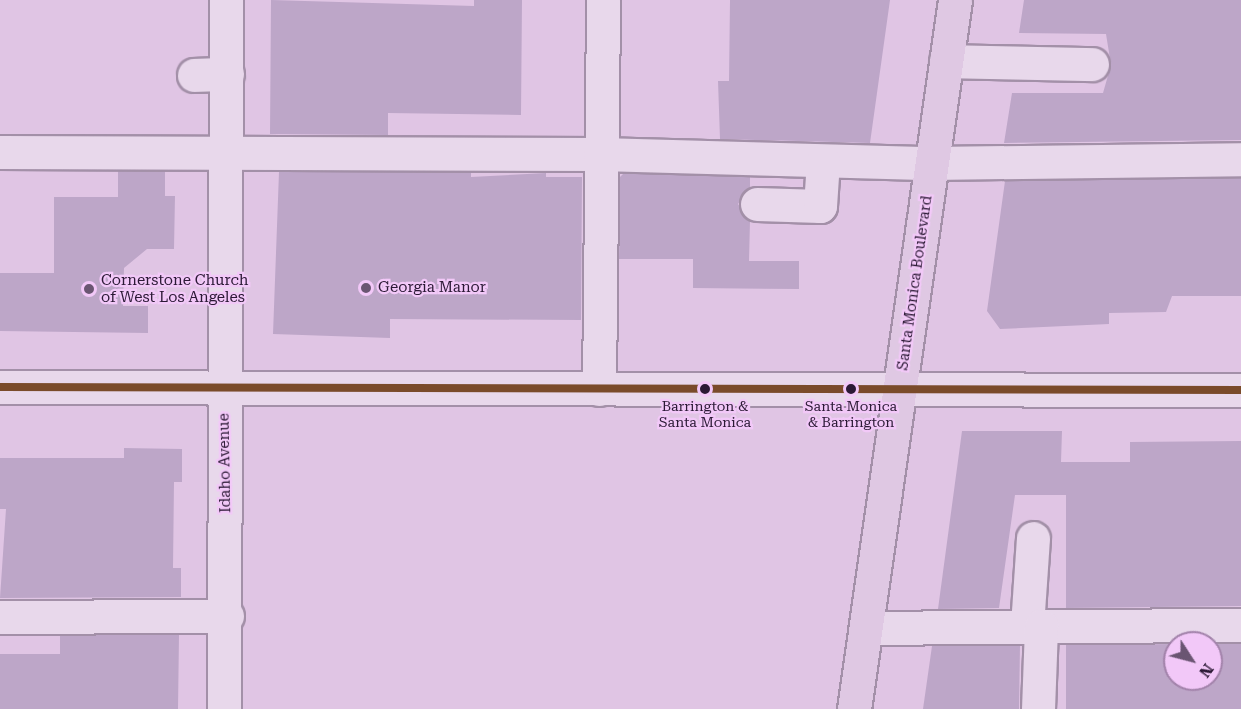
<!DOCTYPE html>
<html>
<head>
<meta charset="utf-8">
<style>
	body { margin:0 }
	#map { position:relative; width:1241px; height:709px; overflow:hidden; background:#e0c5e4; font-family:"Roboto Serif",serif }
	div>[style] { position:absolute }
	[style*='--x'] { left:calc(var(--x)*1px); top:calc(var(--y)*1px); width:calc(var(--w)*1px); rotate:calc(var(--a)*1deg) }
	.building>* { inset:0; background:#bda6c8 }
	.roads { filter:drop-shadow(2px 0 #a390a8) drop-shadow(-2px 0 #a390a8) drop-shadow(0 2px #a390a8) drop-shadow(0 -2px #a390a8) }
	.minor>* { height:33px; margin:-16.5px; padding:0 16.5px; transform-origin:16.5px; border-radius:16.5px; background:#e8d8eb }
	.major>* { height:33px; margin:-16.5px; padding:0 16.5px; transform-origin:16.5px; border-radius:16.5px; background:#dfc8e3 }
	.bus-1>* { height:8px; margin:-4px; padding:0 4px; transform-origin:4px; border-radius:4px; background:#7a4b2a }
	.dots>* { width:16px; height:16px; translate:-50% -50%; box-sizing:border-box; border:3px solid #f2c8f8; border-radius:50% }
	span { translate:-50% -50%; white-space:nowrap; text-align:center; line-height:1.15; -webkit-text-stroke:4.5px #f2c8f8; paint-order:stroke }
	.bus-label { font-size:14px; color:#2b1935 }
	.poi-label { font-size:15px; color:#2b1935 }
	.left { translate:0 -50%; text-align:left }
	.street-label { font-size:15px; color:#2b1935 }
	.north { position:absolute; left:1163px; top:631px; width:60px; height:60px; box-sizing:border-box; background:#f2c8f8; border:2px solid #a282aa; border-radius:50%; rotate:126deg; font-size:16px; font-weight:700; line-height:24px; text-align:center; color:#2b1935 }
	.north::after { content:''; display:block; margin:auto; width:21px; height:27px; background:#6a5572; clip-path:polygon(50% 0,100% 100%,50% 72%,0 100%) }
</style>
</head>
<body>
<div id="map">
	<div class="building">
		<i style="clip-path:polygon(271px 0,474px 6px,474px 0,522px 0,521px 115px,388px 113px,388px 135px,270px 134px)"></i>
		<i style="clip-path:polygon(730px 0,890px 0,870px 143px,720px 139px,718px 81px,729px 81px)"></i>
		<i style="clip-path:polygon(1024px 0,1241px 0,1241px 140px,1004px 143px,1012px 93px,1103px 93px,1111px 65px,1106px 34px,1019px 33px)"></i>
		<i style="clip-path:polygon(118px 171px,165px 171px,165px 196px,175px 196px,174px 249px,147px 249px,124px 268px,123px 306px,148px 306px,148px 333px,0 331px,0 273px,54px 273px,54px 197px,118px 197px)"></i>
		<i style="clip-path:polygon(279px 172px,471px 172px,471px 177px,546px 173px,546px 177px,582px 177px,581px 320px,390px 319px,390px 338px,273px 334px)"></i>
		<i style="clip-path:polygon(624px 173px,750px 177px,750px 187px,738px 204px,750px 221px,749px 261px,799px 261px,799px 289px,693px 288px,693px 259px,619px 259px,620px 177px)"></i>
		<i style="clip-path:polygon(1241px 178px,1241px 296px,1172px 296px,1166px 312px,1109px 313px,1109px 324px,1000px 329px,987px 311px,1005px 181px)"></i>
		<i style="clip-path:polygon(962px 431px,1062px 431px,1061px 462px,1130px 462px,1130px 442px,1241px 441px,1241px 606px,1066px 608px,1066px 495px,1015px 495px,999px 608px,938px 609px)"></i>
		<i style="clip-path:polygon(124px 448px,182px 449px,182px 482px,174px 482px,173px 568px,181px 568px,181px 597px,0 598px,6px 509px,0 509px,0 458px,124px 458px)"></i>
		<i style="clip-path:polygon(60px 635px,179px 635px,178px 709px,0 709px,0 654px,60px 654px)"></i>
		<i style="clip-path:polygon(1175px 644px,1175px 679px,1211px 679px,1211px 644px,1241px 644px,1241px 709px,1066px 709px,1066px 645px)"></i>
		<i style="clip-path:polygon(932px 646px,1020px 646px,1019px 709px,923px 709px)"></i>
	</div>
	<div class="roads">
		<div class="minor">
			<i style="--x:946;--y:61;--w:146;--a:1.2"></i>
			<i style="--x:194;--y:75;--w:33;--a:-2"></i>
			<i style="--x:0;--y:152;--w:600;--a:0.19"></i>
			<i style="--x:600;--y:154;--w:331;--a:1.6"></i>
			<i style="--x:931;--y:163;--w:310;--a:-0.7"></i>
			<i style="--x:757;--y:204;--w:63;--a:1.8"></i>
			<i style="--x:820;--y:206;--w:45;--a:-86.2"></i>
			<i style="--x:0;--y:387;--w:1241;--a:0.14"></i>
			<i style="--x:599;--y:389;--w:389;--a:-89.4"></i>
			<i style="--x:0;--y:617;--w:227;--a:-0.3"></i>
			<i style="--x:1027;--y:626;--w:88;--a:-86.1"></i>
			<i style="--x:866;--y:628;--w:375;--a:-0.5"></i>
			<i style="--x:224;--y:709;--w:709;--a:-89.84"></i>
			<i style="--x:1038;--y:709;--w:83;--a:-87.9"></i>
		</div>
		<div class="major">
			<i style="--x:854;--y:709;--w:716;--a:-81.89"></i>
		</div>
	</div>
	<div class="bus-1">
		<i style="--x:0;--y:387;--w:1241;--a:0.14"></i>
	</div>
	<div class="dots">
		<i style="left:366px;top:288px;background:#6a5572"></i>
		<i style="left:89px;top:289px;background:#6a5572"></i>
		<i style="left:705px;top:389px;background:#2b1935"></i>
		<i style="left:851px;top:389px;background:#2b1935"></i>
	</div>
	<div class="bus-label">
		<span style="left:705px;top:414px">Barrington &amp;<br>Santa Monica</span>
		<span style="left:851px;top:414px">Santa Monica<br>&amp; Barrington</span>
	</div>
	<div class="poi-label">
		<span class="left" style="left:101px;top:289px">Cornerstone Church<br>of West Los Angeles</span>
		<span class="left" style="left:378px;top:288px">Georgia Manor</span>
	</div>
	<div class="street-label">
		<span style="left:915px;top:283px;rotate:-82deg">Santa Monica Boulevard</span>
		<span style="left:225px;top:463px;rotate:-91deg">Idaho Avenue</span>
	</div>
	<div class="north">N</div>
</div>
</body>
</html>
